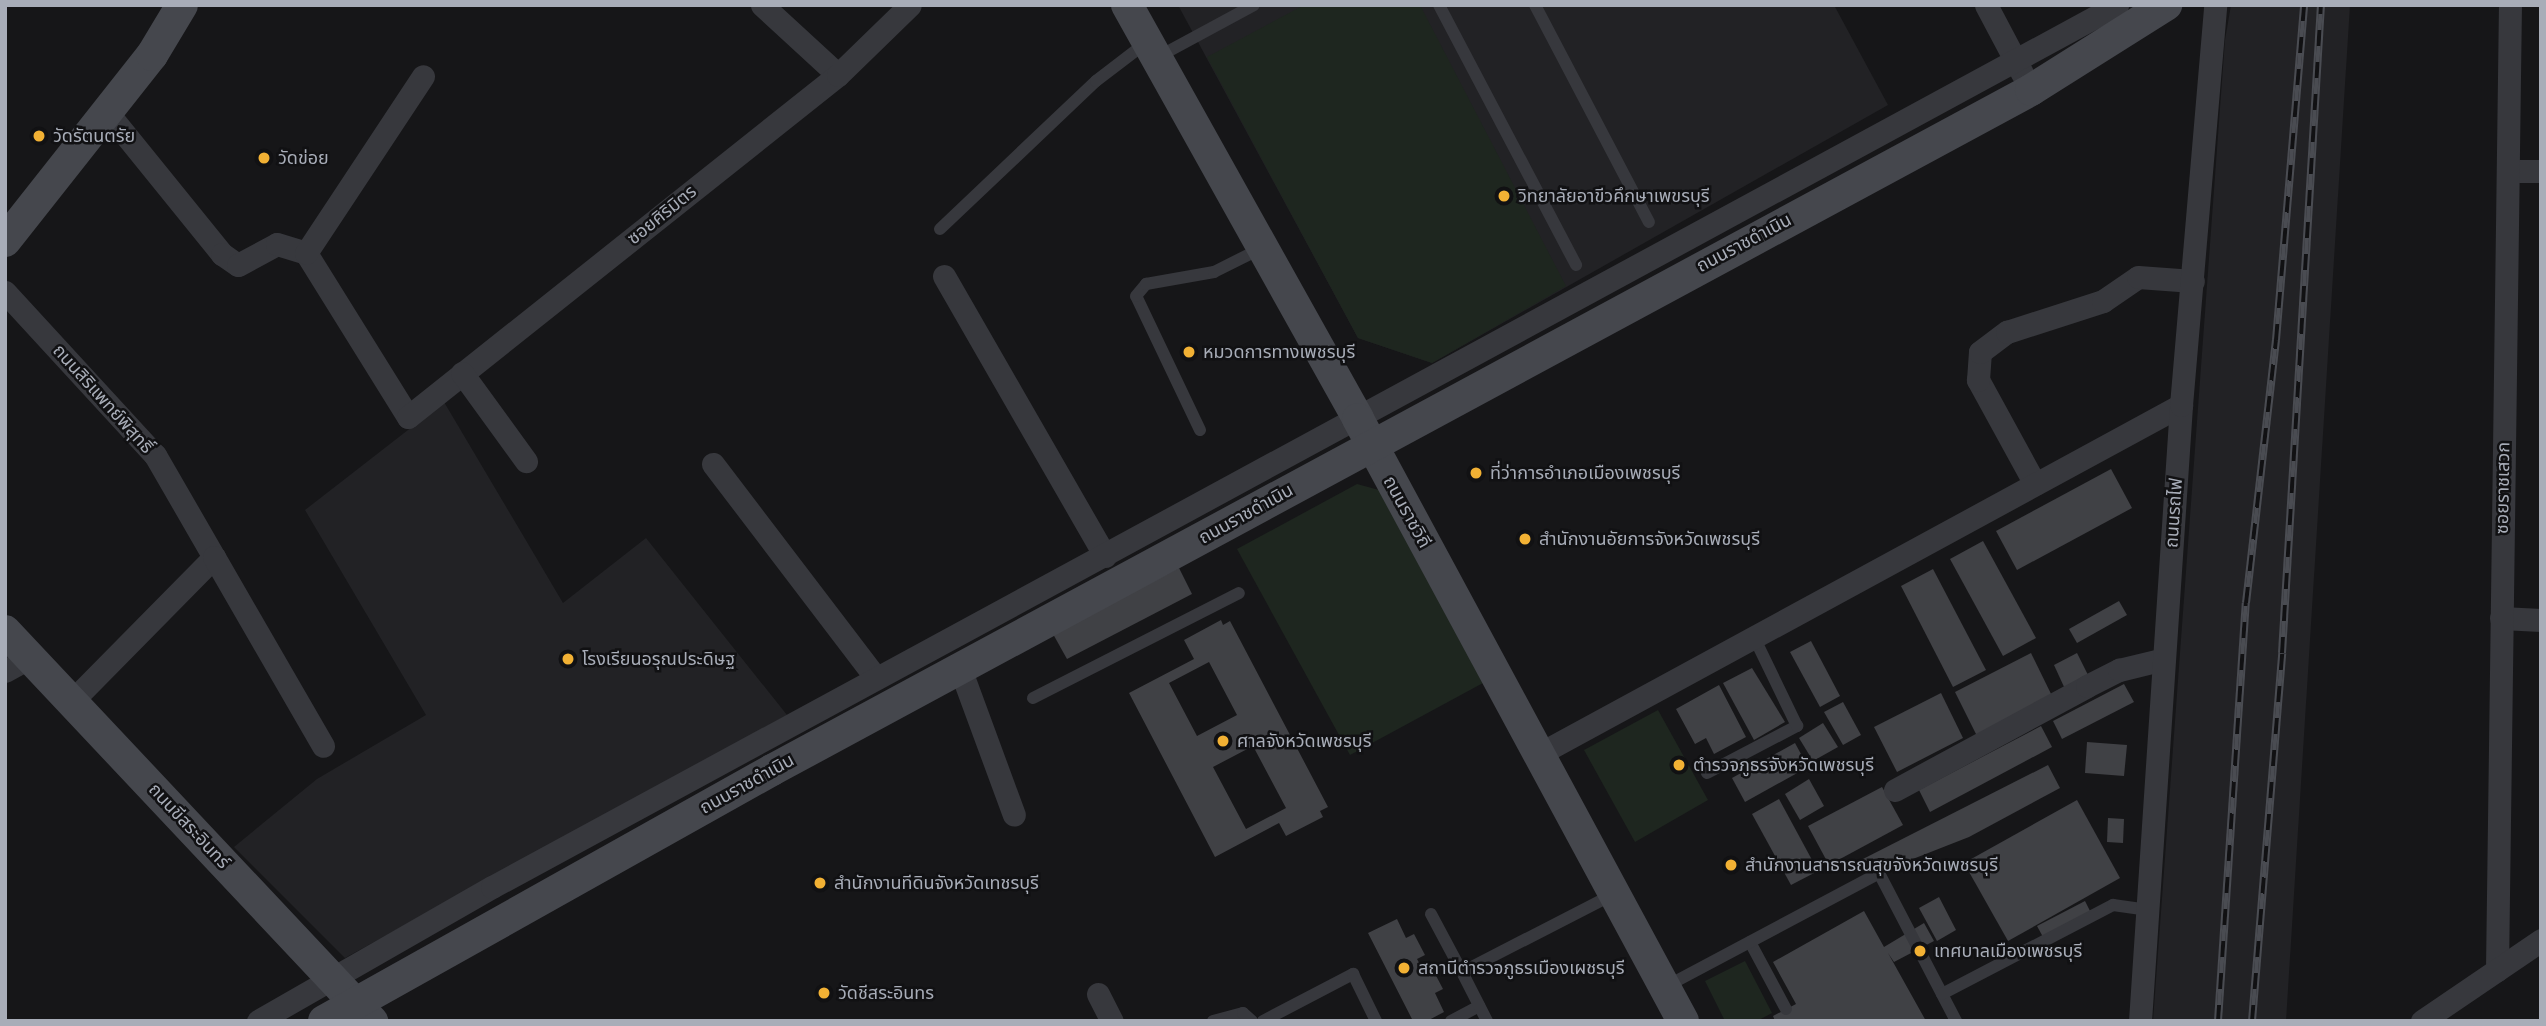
<!DOCTYPE html>
<html>
<head>
<meta charset="utf-8">
<style>
	body { margin:0 }
	#map { position:relative; width:2546px; height:1026px; overflow:hidden; background:#161618; font-family:Mulish,"Noto Sans Thai",sans-serif }
	div>[style] { position:absolute }
	[style*='--x'] { left:calc(var(--x)*1px); top:calc(var(--y)*1px); width:calc(var(--w)*1px); rotate:calc(var(--a)*1deg) }
	.built>* { inset:0; background:#222225 }
	.green>* { inset:0; background:#1e261f }
	.building>* { inset:0; background:#404145 }
	.lane>* { height:12px; margin:-6px; padding:0 6px; transform-origin:6px; border-radius:6px; background:#37383d }
	.street>* { height:23px; margin:-11.5px; padding:0 11.5px; transform-origin:11.5px; border-radius:11.5px; background:#37383d }
	.secondary>* { height:32px; margin:-16px; padding:0 16px; transform-origin:16px; border-radius:16px; background:#45474d }
	.rail>* { height:8px; margin-top:-4px; transform-origin:0; background:repeating-linear-gradient(90deg,#111113 0 16px,#4a4c52 0 32px); box-sizing:border-box; border-block:2px solid #4a4c52 }
	.dots>* { width:19px; height:19px; translate:-50% -50%; box-sizing:border-box; border:4px solid #111113; border-radius:50% }
	span { translate:-50% -50%; white-space:nowrap; text-align:center; line-height:1.15; -webkit-text-stroke:5px #111113; paint-order:stroke }
	.poi-label { font-size:18px; color:#a8adb8 }
	.left { translate:0 -50%; text-align:left }
	.street-label { font-size:18px; color:#a8adb8 }
	.frame { position:absolute; inset:0; border:7px solid #a8adb8; pointer-events:none }
</style>
</head>
<body>
<div id="map">
	<div class="built">
		<i style="clip-path:polygon(1178px 5px,1834px 5px,1888px 105px,1432px 363px,1358px 338px)"></i>
		<i style="clip-path:polygon(2231px 5px,2350px 5px,2286px 1021px,2153px 1021px,2225px 40px)"></i>
		<i style="clip-path:polygon(444px 402px,563px 603px,646px 538px,787px 715px,345px 958px,234px 847px,317px 779px,426px 715px,305px 510px)"></i>
	</div>
	<div class="green">
		<i style="clip-path:polygon(1304px 5px,1420px 5px,1566px 286px,1432px 363px,1358px 338px,1207px 57px)"></i>
		<i style="clip-path:polygon(1357px 484px,1379px 490px,1483px 683px,1350px 755px,1237px 549px)"></i>
		<i style="clip-path:polygon(1658px 710px,1708px 800px,1635px 842px,1584px 750px)"></i>
		<i style="clip-path:polygon(1745px 961px,1772px 1013px,1757px 1021px,1725px 1021px,1705px 981px)"></i>
	</div>
	<div class="building">
		<i style="clip-path:polygon(2111px 469px,2132px 508px,2017px 570px,1996px 531px)"></i>
		<i style="clip-path:polygon(1983px 541px,2036px 638px,2003px 656px,1950px 559px)"></i>
		<i style="clip-path:polygon(1179px 568px,1192px 594px,1067px 659px,1053px 634px)"></i>
		<i style="clip-path:polygon(1933px 569px,1986px 670px,1953px 687px,1901px 586px)"></i>
		<i style="clip-path:polygon(2119px 601px,2127px 615px,2077px 643px,2069px 629px)"></i>
		<i style="clip-path:polygon(evenodd,1221px 620px,1223px 625px,1230px 621px,1328px 807px,1320px 811px,1323px 817px,1286px 836px,1279px 823px,1215px 857px,1129px 693px,1194px 659px,1184px 640px,1221px 620px,1209px 662px,1237px 715px,1197px 736px,1169px 683px,1209px 662px,1221px 620px,1253px 746px,1286px 808px,1246px 829px,1213px 767px,1253px 746px)"></i>
		<i style="clip-path:polygon(1811px 641px,1840px 696px,1820px 707px,1790px 652px)"></i>
		<i style="clip-path:polygon(2031px 653px,2054px 700px,1978px 738px,1955px 692px)"></i>
		<i style="clip-path:polygon(2077px 653px,2089px 677px,2065px 689px,2054px 665px)"></i>
		<i style="clip-path:polygon(1752px 668px,1785px 722px,1754px 740px,1723px 683px)"></i>
		<i style="clip-path:polygon(2124px 684px,2134px 702px,2062px 739px,2053px 721px)"></i>
		<i style="clip-path:polygon(1719px 685px,1746px 737px,1714px 754px,1706px 738px,1695px 744px,1676px 709px)"></i>
		<i style="clip-path:polygon(1941px 693px,1963px 738px,1897px 772px,1874px 727px)"></i>
		<i style="clip-path:polygon(1843px 702px,1861px 735px,1843px 745px,1824px 712px)"></i>
		<i style="clip-path:polygon(1823px 723px,1838px 747px,1813px 761px,1799px 738px)"></i>
		<i style="clip-path:polygon(2041px 726px,2052px 747px,1930px 812px,1919px 790px)"></i>
		<i style="clip-path:polygon(2087px 742px,2127px 745px,2124px 776px,2085px 773px)"></i>
		<i style="clip-path:polygon(1795px 743px,1808px 767px,1745px 802px,1732px 778px)"></i>
		<i style="clip-path:polygon(2048px 765px,2060px 788px,1969px 837px,1872px 875px,1861px 860px)"></i>
		<i style="clip-path:polygon(1809px 779px,1824px 806px,1800px 820px,1785px 794px)"></i>
		<i style="clip-path:polygon(1882px 787px,1903px 825px,1829px 865px,1808px 826px)"></i>
		<i style="clip-path:polygon(1779px 799px,1818px 871px,1791px 885px,1752px 814px)"></i>
		<i style="clip-path:polygon(2077px 800px,2120px 878px,2008px 941px,1964px 863px)"></i>
		<i style="clip-path:polygon(2108px 818px,2124px 819px,2123px 843px,2107px 842px)"></i>
		<i style="clip-path:polygon(1939px 897px,1956px 930px,1937px 941px,1919px 908px)"></i>
		<i style="clip-path:polygon(2085px 901px,2091px 913px,2043px 937px,2037px 926px)"></i>
		<i style="clip-path:polygon(1864px 911px,1884px 947px,1924px 923px,1934px 941px,1894px 962px,1888px 953px,1926px 1021px,1775px 1021px,1773px 1016px,1796px 1004px,1773px 962px)"></i>
		<i style="clip-path:polygon(1397px 919px,1406px 938px,1414px 934px,1425px 955px,1417px 959px,1423px 970px,1431px 966px,1443px 989px,1435px 993px,1444px 1012px,1427px 1021px,1413px 1021px,1368px 933px)"></i>
	</div>
	<div class="lane">
		<i style="--x:1439;--y:5;--w:294;--a:62.2"></i>
		<i style="--x:1535;--y:5;--w:245;--a:62.3"></i>
		<i style="--x:1156;--y:58;--w:111;--a:-28.4"></i>
		<i style="--x:940;--y:229;--w:215;--a:-43.5"></i>
		<i style="--x:1096;--y:81;--w:64;--a:-37.4"></i>
		<i style="--x:1200;--y:430;--w:148;--a:-115.5"></i>
		<i style="--x:1136;--y:296;--w:16;--a:-50"></i>
		<i style="--x:1146;--y:284;--w:69;--a:-10"></i>
		<i style="--x:1214;--y:272;--w:54;--a:-26.6"></i>
		<i style="--x:1033;--y:698;--w:231;--a:-27"></i>
		<i style="--x:1707;--y:773;--w:102;--a:-27.6"></i>
		<i style="--x:1797;--y:726;--w:99;--a:-115.8"></i>
		<i style="--x:1431;--y:914;--w:66;--a:61.9"></i>
		<i style="--x:1750;--y:942;--w:76;--a:61.8"></i>
		<i style="--x:1665;--y:987;--w:242;--a:-28"></i>
		<i style="--x:1879;--y:873;--w:167;--a:62.5"></i>
		<i style="--x:1942;--y:994;--w:193;--a:-27.5"></i>
		<i style="--x:2113;--y:905;--w:34;--a:8"></i>
		<i style="--x:1213;--y:1021;--w:31;--a:-15"></i>
		<i style="--x:1243;--y:1013;--w:12;--a:42"></i>
		<i style="--x:1263;--y:1021;--w:102;--a:-27.6"></i>
		<i style="--x:1353;--y:974;--w:52;--a:63.9"></i>
		<i style="--x:1451;--y:1021;--w:32;--a:-28"></i>
		<i style="--x:1487;--y:1021;--w:55;--a:-117"></i>
		<i style="--x:1462;--y:972;--w:171;--a:-27.2"></i>
	</div>
	<div class="street">
		<i style="--x:762;--y:5;--w:103;--a:42.6"></i>
		<i style="--x:1986;--y:5;--w:77;--a:62.1"></i>
		<i style="--x:107;--y:112;--w:183;--a:51"></i>
		<i style="--x:222;--y:254;--w:19;--a:35"></i>
		<i style="--x:238;--y:265;--w:44;--a:-28.3"></i>
		<i style="--x:277;--y:244;--w:30;--a:17"></i>
		<i style="--x:306;--y:253;--w:193;--a:58.1"></i>
		<i style="--x:408;--y:417;--w:549;--a:-38.5"></i>
		<i style="--x:838;--y:75;--w:100;--a:-44.2"></i>
		<i style="--x:2508;--y:171;--w:33;--a:0"></i>
		<i style="--x:306;--y:253;--w:212;--a:-56.5"></i>
		<i style="--x:944;--y:276;--w:323;--a:60.1"></i>
		<i style="--x:5;--y:292;--w:222;--a:47.4"></i>
		<i style="--x:155;--y:455;--w:118;--a:60"></i>
		<i style="--x:214;--y:557;--w:202;--a:134.6"></i>
		<i style="--x:462;--y:373;--w:109;--a:54"></i>
		<i style="--x:713;--y:464;--w:269;--a:52.7"></i>
		<i style="--x:2035;--y:484;--w:119;--a:-118.7"></i>
		<i style="--x:1978;--y:380;--w:28;--a:-86"></i>
		<i style="--x:1980;--y:352;--w:34;--a:-37"></i>
		<i style="--x:2007;--y:332;--w:101;--a:-17.9"></i>
		<i style="--x:2103;--y:301;--w:42;--a:-34.4"></i>
		<i style="--x:2138;--y:277;--w:55;--a:4.2"></i>
		<i style="--x:214;--y:557;--w:218;--a:60"></i>
		<i style="--x:2501;--y:618;--w:40;--a:2.9"></i>
		<i style="--x:5;--y:671;--w:29;--a:-29"></i>
		<i style="--x:961;--y:671;--w:153;--a:69.8"></i>
		<i style="--x:1539;--y:754;--w:731;--a:-28.53"></i>
		<i style="--x:1895;--y:790;--w:218;--a:-28.4"></i>
		<i style="--x:2087;--y:686;--w:36;--a:-27"></i>
		<i style="--x:2119;--y:670;--w:46;--a:-13.7"></i>
		<i style="--x:2497;--y:970;--w:965;--a:-89.23"></i>
		<i style="--x:1098;--y:994;--w:30;--a:63"></i>
		<i style="--x:258;--y:1021;--w:270;--a:-29.8"></i>
		<i style="--x:492;--y:887;--w:1849;--a:-28.49"></i>
		<i style="--x:2140;--y:1021;--w:617;--a:-86.19"></i>
		<i style="--x:2181;--y:405;--w:401;--a:-85.1"></i>
		<i style="--x:2422;--y:1021;--w:144;--a:-34.2"></i>
	</div>
	<div class="secondary">
		<i style="--x:1127;--y:5;--w:474;--a:60.8"></i>
		<i style="--x:1358;--y:419;--w:684;--a:61.64"></i>
		<i style="--x:5;--y:241;--w:237;--a:-51.7"></i>
		<i style="--x:152;--y:55;--w:58;--a:-59"></i>
		<i style="--x:5;--y:631;--w:536;--a:46.74"></i>
		<i style="--x:324;--y:1021;--w:514;--a:-29.26"></i>
		<i style="--x:772;--y:770;--w:1431;--a:-28.37"></i>
		<i style="--x:2031;--y:90;--w:160;--a:-32.2"></i>
	</div>
	<div class="rail">
		<i style="--x:2218;--y:1021;--w:419;--a:-86.2"></i>
		<i style="--x:2246;--y:603;--w:265;--a:-83.5"></i>
		<i style="--x:2276;--y:340;--w:336;--a:-85.2"></i>
		<i style="--x:2252;--y:1021;--w:369;--a:-85.3"></i>
		<i style="--x:2282;--y:653;--w:649;--a:-86.56"></i>
	</div>
	<div class="dots">
		<i style="left:39px;top:136px;background:#f2b134"></i>
		<i style="left:264px;top:158px;background:#f2b134"></i>
		<i style="left:1504px;top:196px;background:#f2b134"></i>
		<i style="left:1189px;top:352px;background:#f2b134"></i>
		<i style="left:1476px;top:473px;background:#f2b134"></i>
		<i style="left:1525px;top:539px;background:#f2b134"></i>
		<i style="left:568px;top:659px;background:#f2b134"></i>
		<i style="left:1223px;top:741px;background:#f2b134"></i>
		<i style="left:1679px;top:765px;background:#f2b134"></i>
		<i style="left:1731px;top:865px;background:#f2b134"></i>
		<i style="left:820px;top:883px;background:#f2b134"></i>
		<i style="left:1920px;top:951px;background:#f2b134"></i>
		<i style="left:1404px;top:968px;background:#f2b134"></i>
		<i style="left:824px;top:993px;background:#f2b134"></i>
	</div>
	<div class="poi-label">
		<span class="left" style="left:53px;top:136px">วัดรัตนตรัย</span>
		<span class="left" style="left:278px;top:158px">วัดข่อย</span>
		<span class="left" style="left:1518px;top:196px">วิทยาลัยอาขีวคึกษาเพขรบุรี</span>
		<span class="left" style="left:1203px;top:352px">หมวดการทางเพชรบุรี</span>
		<span class="left" style="left:1490px;top:473px">ที่ว่าการอำเภอเมืองเพชรบุรี</span>
		<span class="left" style="left:1539px;top:539px">สำนักงานอัยการจังหวัดเพชรบุรี</span>
		<span class="left" style="left:582px;top:659px">โรงเรียนอรุณประดิษฐ</span>
		<span class="left" style="left:1237px;top:741px">ศาลจังหวัดเพชรบุรี</span>
		<span class="left" style="left:1693px;top:765px">ตำรวจภูธรจังหวัดเพชรบุรี</span>
		<span class="left" style="left:1745px;top:865px">สำนักงานสาธารณสุขจังหวัดเพชรบุรี</span>
		<span class="left" style="left:834px;top:883px">สำนักงานทีดินจังหวัดเทชรบุรี</span>
		<span class="left" style="left:1934px;top:951px">เทศบาลเมืองเพชรบุรี</span>
		<span class="left" style="left:1418px;top:968px">สถานีตำรวจภูธรเมืองเผชรบุรี</span>
		<span class="left" style="left:838px;top:993px">วัดชีสระอินทร</span>
	</div>
	<div class="street-label">
		<span style="left:662px;top:215px;rotate:-39deg">ซอยศิริมิตร</span>
		<span style="left:1744px;top:243px;rotate:-28deg">ถนนราชดำเนิน</span>
		<span style="left:103px;top:399px;rotate:48deg">ถนนสิริแพทย์พิสุทธิ์</span>
		<span style="left:2503px;top:488px;rotate:-89deg">ซอยราชเสวก</span>
		<span style="left:1407px;top:512px;rotate:61deg">ถนนราชวิถี</span>
		<span style="left:2174px;top:513px;rotate:-86deg">ถนนรถไฟ</span>
		<span style="left:1246px;top:514px;rotate:-29deg">ถนนราชดำเนิน</span>
		<span style="left:747px;top:784px;rotate:-29deg">ถนนราชดำเนิน</span>
		<span style="left:189px;top:826px;rotate:47deg">ถนนขีสระอินทร์</span>
	</div>
	<div class="frame"></div>
</div>
</body>
</html>
